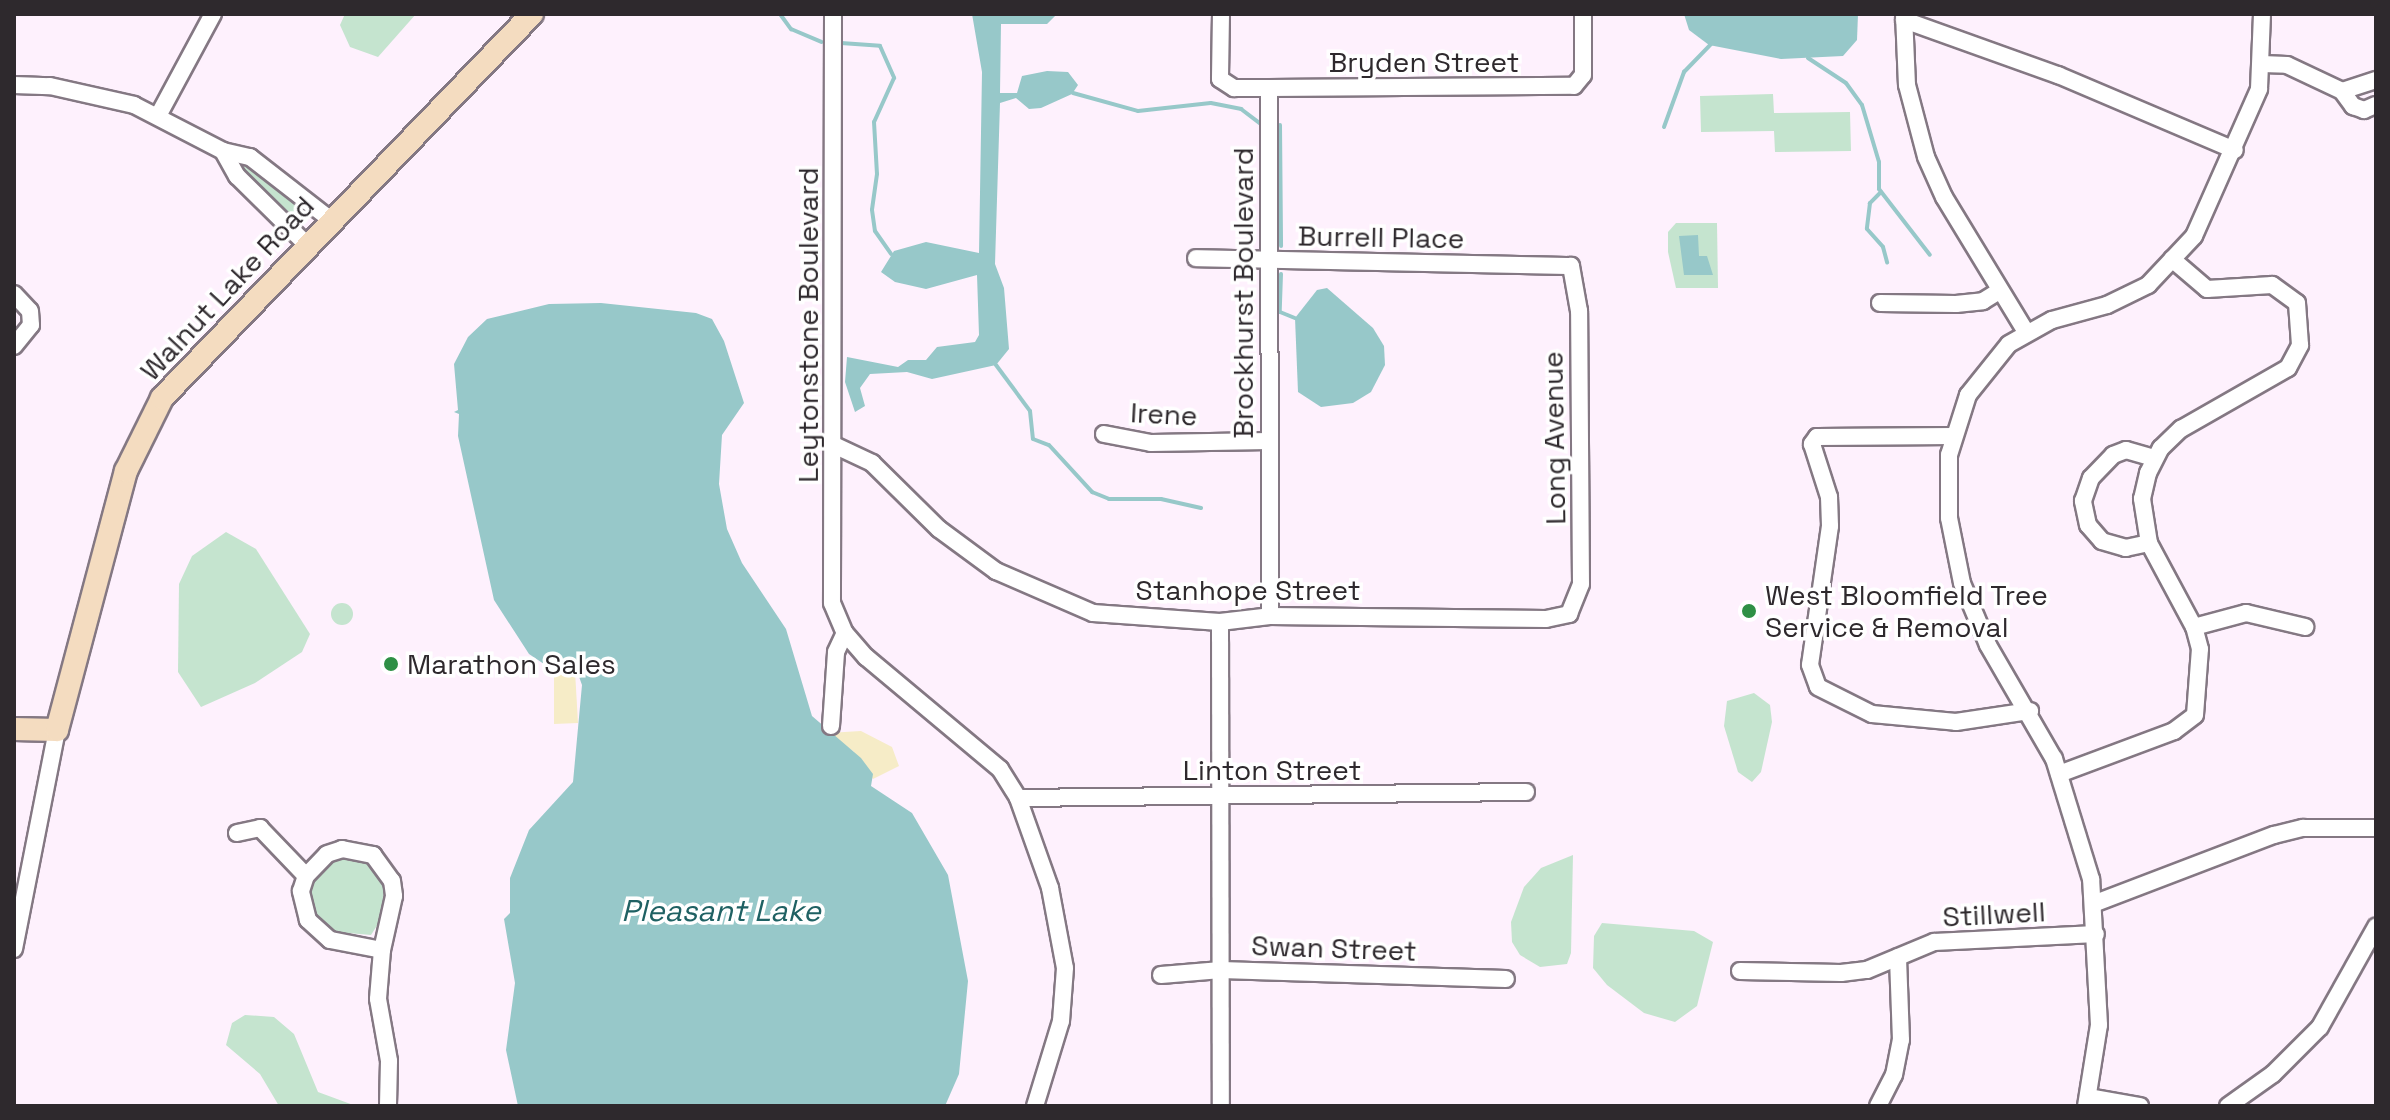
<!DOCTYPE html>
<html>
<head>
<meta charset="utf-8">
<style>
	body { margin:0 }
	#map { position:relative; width:2390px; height:1120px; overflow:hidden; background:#fef1fd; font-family:"Space Grotesk",sans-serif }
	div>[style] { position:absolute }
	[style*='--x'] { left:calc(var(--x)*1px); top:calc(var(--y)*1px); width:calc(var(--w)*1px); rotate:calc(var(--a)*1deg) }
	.green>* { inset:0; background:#c5e4cf }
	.round { border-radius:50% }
	.sand>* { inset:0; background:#f6ecc7 }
	.water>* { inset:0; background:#97c8c9 }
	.stream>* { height:4px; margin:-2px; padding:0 2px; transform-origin:2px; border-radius:2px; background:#97c8c9 }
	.roads { filter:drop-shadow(2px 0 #847883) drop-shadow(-2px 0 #847883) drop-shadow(0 2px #847883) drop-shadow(0 -2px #847883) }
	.street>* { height:16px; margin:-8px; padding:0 8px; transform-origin:8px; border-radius:8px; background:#fff }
	.secondary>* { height:22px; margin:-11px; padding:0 11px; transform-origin:11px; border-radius:11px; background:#f4dcc0 }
	.dots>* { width:22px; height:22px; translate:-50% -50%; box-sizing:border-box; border:4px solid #fff; border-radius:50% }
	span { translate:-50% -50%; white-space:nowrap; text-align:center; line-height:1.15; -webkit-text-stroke:7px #fff; paint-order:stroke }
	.street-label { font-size:28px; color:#2e292d }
	.poi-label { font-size:28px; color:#2e292d }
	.left { translate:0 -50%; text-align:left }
	.water-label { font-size:30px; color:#1f6163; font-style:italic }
	.frame { position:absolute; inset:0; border:16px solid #2e292d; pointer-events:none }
</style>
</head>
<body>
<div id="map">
	<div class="green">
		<i style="clip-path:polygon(345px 14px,416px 14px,378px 57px,350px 47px,340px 25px)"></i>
		<i style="clip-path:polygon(1773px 94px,1774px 113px,1850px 112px,1851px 151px,1775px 152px,1774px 131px,1701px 132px,1700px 96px)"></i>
		<i style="clip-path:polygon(244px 164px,280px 189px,300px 209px,299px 216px,292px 218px,241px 167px)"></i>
		<i style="clip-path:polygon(1676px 223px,1717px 223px,1718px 288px,1676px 288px,1668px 252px,1668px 232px)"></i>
		<i style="clip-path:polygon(226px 532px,256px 549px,310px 634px,302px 652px,255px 683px,201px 707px,178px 672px,179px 584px,192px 556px)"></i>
		<i class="round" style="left:331px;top:603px;width:22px;height:22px"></i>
		<i style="clip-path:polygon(1754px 693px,1770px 705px,1772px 722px,1761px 772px,1752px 782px,1738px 772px,1724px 726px,1727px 701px)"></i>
		<i style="clip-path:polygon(342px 855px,371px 863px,385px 886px,380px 921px,371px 935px,336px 932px,321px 926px,312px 913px,307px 886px,321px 864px)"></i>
		<i style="clip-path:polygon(1573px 855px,1571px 953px,1567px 964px,1540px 967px,1520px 955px,1512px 942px,1511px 922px,1524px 887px,1541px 868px)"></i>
		<i style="clip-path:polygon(1602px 923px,1694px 931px,1713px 942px,1697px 1006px,1675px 1022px,1644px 1013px,1607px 985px,1593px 968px,1594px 936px)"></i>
		<i style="clip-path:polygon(245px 1015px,274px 1017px,294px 1034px,318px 1092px,356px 1106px,279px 1106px,260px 1074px,226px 1045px,232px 1023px)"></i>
	</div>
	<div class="sand">
		<i style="clip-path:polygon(575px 671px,578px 723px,554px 724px,554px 674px)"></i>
		<i style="clip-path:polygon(861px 731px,892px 747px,899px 766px,873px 779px,853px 751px,828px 733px)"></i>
	</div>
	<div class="water">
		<i style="clip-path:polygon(972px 14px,1057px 14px,1047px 24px,1001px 24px,1000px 93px,1017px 93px,1022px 76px,1047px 71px,1068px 72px,1078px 85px,1072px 94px,1041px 108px,1029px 109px,1016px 98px,1000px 103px,995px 264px,1004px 288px,1009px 349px,996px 365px,932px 379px,907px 372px,870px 374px,860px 388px,865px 406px,855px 412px,845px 382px,847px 357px,898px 367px,908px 360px,926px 360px,937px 347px,975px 342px,979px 335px,977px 275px,926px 289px,895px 282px,881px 272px,894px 251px,926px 242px,979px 253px,982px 72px)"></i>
		<i style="clip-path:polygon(1684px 14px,1858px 14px,1857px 40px,1843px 56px,1781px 59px,1709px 45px,1689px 30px)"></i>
		<i style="clip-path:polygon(1698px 235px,1699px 256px,1707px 256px,1713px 275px,1684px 275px,1679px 236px)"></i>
		<i style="clip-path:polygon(1327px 288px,1373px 328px,1384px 346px,1385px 365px,1371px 392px,1353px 403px,1321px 407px,1298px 392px,1295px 318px,1317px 290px)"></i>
		<i style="clip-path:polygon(601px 303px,696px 313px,712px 319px,724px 341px,744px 403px,722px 435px,719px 484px,727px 529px,742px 563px,786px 629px,812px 716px,861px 758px,873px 774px,871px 786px,912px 813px,948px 875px,968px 981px,959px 1074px,945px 1106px,518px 1106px,506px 1050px,515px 983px,504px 919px,510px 913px,510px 878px,529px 830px,573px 782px,582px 685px,573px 660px,553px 670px,529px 654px,494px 600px,458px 436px,459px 414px,454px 412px,458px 410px,454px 364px,468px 337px,487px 319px,549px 304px)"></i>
	</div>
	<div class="stream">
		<i style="--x:780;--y:14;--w:19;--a:54"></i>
		<i style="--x:791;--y:29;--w:33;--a:23"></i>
		<i style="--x:841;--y:43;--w:39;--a:4"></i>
		<i style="--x:880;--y:46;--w:35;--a:66"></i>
		<i style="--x:894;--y:78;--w:48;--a:114.4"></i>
		<i style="--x:874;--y:122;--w:52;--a:86.7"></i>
		<i style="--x:877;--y:174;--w:36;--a:98"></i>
		<i style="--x:872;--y:210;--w:21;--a:82"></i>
		<i style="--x:875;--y:231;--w:28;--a:55"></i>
		<i style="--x:1808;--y:58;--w:45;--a:33.3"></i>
		<i style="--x:1846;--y:83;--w:27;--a:54"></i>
		<i style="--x:1862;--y:105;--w:59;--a:73.4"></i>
		<i style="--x:1879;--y:162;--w:27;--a:90"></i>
		<i style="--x:1879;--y:189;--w:83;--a:52.3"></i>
		<i style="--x:1073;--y:93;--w:67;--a:15.5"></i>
		<i style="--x:1138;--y:111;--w:73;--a:-6.3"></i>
		<i style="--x:1211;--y:103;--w:31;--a:11"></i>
		<i style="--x:1241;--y:109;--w:25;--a:37"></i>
		<i style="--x:1280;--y:125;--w:121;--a:89.5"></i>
		<i style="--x:1664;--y:127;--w:59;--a:-70"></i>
		<i style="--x:1684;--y:72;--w:42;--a:-46"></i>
		<i style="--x:1881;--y:192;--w:16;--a:135"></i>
		<i style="--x:1870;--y:203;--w:26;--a:97"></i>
		<i style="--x:1867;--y:229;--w:24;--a:48"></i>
		<i style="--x:1883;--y:247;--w:16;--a:75"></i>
		<i style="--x:1281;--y:274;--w:38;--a:92"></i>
		<i style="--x:1280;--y:312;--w:16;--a:22"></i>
		<i style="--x:996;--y:365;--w:57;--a:53.5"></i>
		<i style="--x:1030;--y:411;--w:28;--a:84"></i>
		<i style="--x:1033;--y:439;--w:17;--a:21"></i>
		<i style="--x:1049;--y:445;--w:64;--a:47.5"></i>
		<i style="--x:1092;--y:492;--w:18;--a:22"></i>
		<i style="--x:1109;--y:499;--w:52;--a:0"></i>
		<i style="--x:1161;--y:499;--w:41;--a:12.7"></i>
	</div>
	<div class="roads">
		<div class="street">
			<i style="--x:833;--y:14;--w:589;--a:90.1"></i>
			<i style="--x:832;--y:603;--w:33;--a:67"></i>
			<i style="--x:845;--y:633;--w:32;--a:49"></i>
			<i style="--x:866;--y:657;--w:175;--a:39.9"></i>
			<i style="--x:1000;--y:769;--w:34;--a:58"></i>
			<i style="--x:1018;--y:798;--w:96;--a:70.4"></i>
			<i style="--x:1050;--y:888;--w:81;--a:79.4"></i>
			<i style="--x:1065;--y:968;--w:53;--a:94.3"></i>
			<i style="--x:1061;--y:1021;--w:89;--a:107"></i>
			<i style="--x:1221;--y:14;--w:65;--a:90.9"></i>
			<i style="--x:1220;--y:79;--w:17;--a:33"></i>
			<i style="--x:1234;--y:88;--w:35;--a:0"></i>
			<i style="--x:1269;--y:88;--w:528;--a:89.89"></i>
			<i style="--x:1904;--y:14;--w:71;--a:87.6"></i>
			<i style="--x:1907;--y:85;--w:74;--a:75.2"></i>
			<i style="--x:1926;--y:157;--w:44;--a:65.8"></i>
			<i style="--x:1944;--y:197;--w:158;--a:58.7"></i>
			<i style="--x:1904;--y:20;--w:164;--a:19.7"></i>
			<i style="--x:2058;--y:75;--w:192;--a:23"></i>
			<i style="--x:2262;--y:64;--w:25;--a:2"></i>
			<i style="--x:2287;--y:65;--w:61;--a:25.3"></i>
			<i style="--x:2342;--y:91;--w:36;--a:-18"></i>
			<i style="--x:14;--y:85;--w:36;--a:2"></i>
			<i style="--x:50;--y:86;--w:86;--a:12.7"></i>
			<i style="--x:134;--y:105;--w:100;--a:27.3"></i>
			<i style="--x:223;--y:151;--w:28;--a:13"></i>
			<i style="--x:250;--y:157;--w:103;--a:37.9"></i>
			<i style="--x:1269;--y:88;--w:305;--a:-0.4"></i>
			<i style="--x:1574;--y:86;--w:14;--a:-51"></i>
			<i style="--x:1583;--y:75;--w:61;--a:-90"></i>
			<i style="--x:2342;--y:91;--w:19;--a:54"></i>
			<i style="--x:2353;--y:106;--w:12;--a:20"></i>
			<i style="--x:2364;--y:110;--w:13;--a:-23"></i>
			<i style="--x:158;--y:116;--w:116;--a:-61.7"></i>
			<i style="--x:223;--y:151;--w:29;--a:61"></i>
			<i style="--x:237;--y:176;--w:98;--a:44.6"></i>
			<i style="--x:14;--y:294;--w:23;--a:47"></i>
			<i style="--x:30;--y:311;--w:14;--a:86"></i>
			<i style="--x:31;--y:325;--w:27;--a:129"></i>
			<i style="--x:1880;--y:303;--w:76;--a:0.8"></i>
			<i style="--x:1956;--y:304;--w:27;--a:-6"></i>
			<i style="--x:1983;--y:301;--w:19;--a:-32"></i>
			<i style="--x:1104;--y:434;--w:48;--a:10.8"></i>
			<i style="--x:1151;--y:443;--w:118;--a:-1"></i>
			<i style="--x:1954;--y:436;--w:137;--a:179.6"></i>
			<i style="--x:1817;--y:437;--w:9;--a:126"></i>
			<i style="--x:1812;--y:444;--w:56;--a:72.2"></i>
			<i style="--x:1829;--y:497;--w:29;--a:88"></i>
			<i style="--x:1830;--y:526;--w:140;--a:98.2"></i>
			<i style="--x:1810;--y:665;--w:23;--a:70"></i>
			<i style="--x:1818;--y:687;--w:60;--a:26.6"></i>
			<i style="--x:1872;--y:714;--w:84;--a:5.4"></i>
			<i style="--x:1956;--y:722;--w:75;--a:-8.5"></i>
			<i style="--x:836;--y:446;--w:40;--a:25"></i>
			<i style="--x:872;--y:463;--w:94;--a:44.6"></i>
			<i style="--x:939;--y:529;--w:71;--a:36.4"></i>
			<i style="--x:996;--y:571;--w:106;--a:23.4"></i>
			<i style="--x:1093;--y:613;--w:127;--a:4.1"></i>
			<i style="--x:1220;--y:622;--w:50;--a:-6.8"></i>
			<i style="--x:1270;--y:616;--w:276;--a:0.6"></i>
			<i style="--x:1546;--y:619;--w:24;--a:-12"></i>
			<i style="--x:1569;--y:614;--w:32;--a:-68"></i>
			<i style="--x:1581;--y:584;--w:273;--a:-90.4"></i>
			<i style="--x:1579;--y:311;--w:46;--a:-100.1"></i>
			<i style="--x:1571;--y:266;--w:375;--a:-178.8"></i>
			<i style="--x:2149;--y:543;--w:24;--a:168"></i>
			<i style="--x:2126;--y:548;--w:25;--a:-164"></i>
			<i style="--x:2102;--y:541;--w:21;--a:-131"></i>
			<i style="--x:2088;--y:525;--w:25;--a:-102"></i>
			<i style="--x:2083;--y:501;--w:24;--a:-71"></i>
			<i style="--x:2091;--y:478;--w:32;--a:-46"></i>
			<i style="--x:2113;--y:455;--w:14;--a:-21"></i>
			<i style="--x:2126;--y:450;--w:29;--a:16"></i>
			<i style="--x:1220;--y:622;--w:484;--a:89.9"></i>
			<i style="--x:2194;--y:627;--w:54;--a:-15.1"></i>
			<i style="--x:2246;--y:613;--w:61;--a:13.3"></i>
			<i style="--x:831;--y:726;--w:74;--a:-86.1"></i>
			<i style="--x:836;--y:652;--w:21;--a:-65"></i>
			<i style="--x:2059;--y:774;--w:123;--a:-20.5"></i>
			<i style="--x:2174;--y:731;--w:26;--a:-37"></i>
			<i style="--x:2195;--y:715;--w:66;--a:-85.7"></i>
			<i style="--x:2200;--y:649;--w:23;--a:-105"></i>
			<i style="--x:2194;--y:627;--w:95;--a:-118.2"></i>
			<i style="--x:2149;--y:543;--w:45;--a:-99"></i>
			<i style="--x:2142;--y:499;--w:27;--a:-77"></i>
			<i style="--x:2148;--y:473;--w:28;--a:-63"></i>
			<i style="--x:2161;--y:448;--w:28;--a:-44"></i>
			<i style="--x:2181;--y:429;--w:123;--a:-29.7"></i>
			<i style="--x:2288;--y:368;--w:26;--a:-62"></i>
			<i style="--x:2300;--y:345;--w:42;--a:-94.1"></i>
			<i style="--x:2297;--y:303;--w:31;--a:-144"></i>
			<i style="--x:2272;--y:285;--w:65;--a:176.5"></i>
			<i style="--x:2207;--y:289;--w:46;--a:-139.4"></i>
			<i style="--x:1018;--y:798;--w:508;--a:-0.68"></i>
			<i style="--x:237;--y:833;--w:24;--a:-12"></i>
			<i style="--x:260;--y:828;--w:66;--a:46.2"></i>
			<i style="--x:342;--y:849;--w:32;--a:11"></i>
			<i style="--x:373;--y:855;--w:32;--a:54"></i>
			<i style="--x:392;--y:881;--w:15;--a:82"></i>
			<i style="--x:394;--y:896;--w:55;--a:102.5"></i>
			<i style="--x:382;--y:950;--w:53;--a:-169.1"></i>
			<i style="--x:330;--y:940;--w:30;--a:-138"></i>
			<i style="--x:308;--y:920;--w:30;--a:-104"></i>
			<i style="--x:301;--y:891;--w:16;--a:-72"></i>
			<i style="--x:306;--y:876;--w:30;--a:-46"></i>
			<i style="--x:327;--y:854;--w:16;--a:-18"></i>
			<i style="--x:2093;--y:904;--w:194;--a:-20.9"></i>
			<i style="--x:2274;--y:835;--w:30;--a:-14"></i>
			<i style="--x:2303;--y:828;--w:73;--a:0"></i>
			<i style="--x:14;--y:949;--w:223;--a:-78.9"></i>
			<i style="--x:382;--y:950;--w:49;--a:94.7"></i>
			<i style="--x:378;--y:999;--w:63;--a:79.9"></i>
			<i style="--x:389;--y:1061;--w:45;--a:91.3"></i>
			<i style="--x:1740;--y:971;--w:101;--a:1.1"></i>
			<i style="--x:1841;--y:973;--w:26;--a:-7"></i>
			<i style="--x:1867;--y:970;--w:73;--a:-22.7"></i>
			<i style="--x:1934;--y:942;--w:162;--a:-2.8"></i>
			<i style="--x:1161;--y:975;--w:60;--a:-4.8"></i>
			<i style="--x:1221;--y:970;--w:285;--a:1.8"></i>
			<i style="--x:2088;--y:1097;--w:53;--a:9.8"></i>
			<i style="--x:1878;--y:1106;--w:35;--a:-63"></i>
			<i style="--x:1894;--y:1075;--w:36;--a:-79"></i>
			<i style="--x:1901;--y:1040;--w:83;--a:-92.1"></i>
			<i style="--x:2086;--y:1106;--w:82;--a:-80.9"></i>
			<i style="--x:2099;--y:1025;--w:146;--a:-93.1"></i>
			<i style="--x:2091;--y:879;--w:126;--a:-107.1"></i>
			<i style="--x:2054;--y:759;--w:132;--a:-120.1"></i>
			<i style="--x:1988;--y:645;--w:67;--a:-112.8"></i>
			<i style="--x:1962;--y:583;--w:66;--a:-101.3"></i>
			<i style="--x:1949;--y:518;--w:63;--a:-90"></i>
			<i style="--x:1949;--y:455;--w:63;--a:-72.4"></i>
			<i style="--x:1968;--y:395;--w:65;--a:-51.2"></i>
			<i style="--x:2009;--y:344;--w:49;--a:-29.2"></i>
			<i style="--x:2052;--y:320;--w:57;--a:-15.3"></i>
			<i style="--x:2107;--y:305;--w:46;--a:-26"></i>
			<i style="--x:2148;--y:285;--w:67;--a:-46.8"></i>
			<i style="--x:2194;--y:236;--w:161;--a:-66.1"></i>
			<i style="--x:2259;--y:89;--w:75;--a:-87.7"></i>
			<i style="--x:2228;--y:1106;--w:55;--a:-35.4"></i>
			<i style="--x:2273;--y:1074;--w:66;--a:-45"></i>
			<i style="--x:2320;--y:1027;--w:115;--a:-60.8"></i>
		</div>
		<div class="secondary">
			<i style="--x:14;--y:729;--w:43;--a:1.3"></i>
			<i style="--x:57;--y:730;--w:268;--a:-75.1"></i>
			<i style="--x:126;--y:471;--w:81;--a:-63.7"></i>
			<i style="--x:162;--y:398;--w:533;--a:-46.06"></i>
		</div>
	</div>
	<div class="dots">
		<i style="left:1749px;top:611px;background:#2e9045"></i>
		<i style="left:391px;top:664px;background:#2e9045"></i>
	</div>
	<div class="street-label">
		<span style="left:1424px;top:62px">Bryden Street</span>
		<span style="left:1381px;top:237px;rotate:1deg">Burrell Place</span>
		<span style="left:227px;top:288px;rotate:-47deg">Walnut Lake Road</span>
		<span style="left:1243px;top:293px;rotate:-90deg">Brockhurst Boulevard</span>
		<span style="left:808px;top:325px;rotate:-90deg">Leytonstone Boulevard</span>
		<span style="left:1164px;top:414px;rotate:3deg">Irene</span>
		<span style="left:1554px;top:438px;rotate:-91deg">Long Avenue</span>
		<span style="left:1248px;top:590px">Stanhope Street</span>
		<span style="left:1272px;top:770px">Linton Street</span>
		<span style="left:1994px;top:914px;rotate:-3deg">Stillwell</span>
		<span style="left:1334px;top:948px;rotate:2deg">Swan Street</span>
	</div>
	<div class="poi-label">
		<span class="left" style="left:1765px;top:611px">West Bloomfield Tree<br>Service &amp; Removal</span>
		<span class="left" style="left:407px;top:664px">Marathon Sales</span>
	</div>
	<div class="water-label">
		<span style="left:721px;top:911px">Pleasant Lake</span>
	</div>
	<div class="frame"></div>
</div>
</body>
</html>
